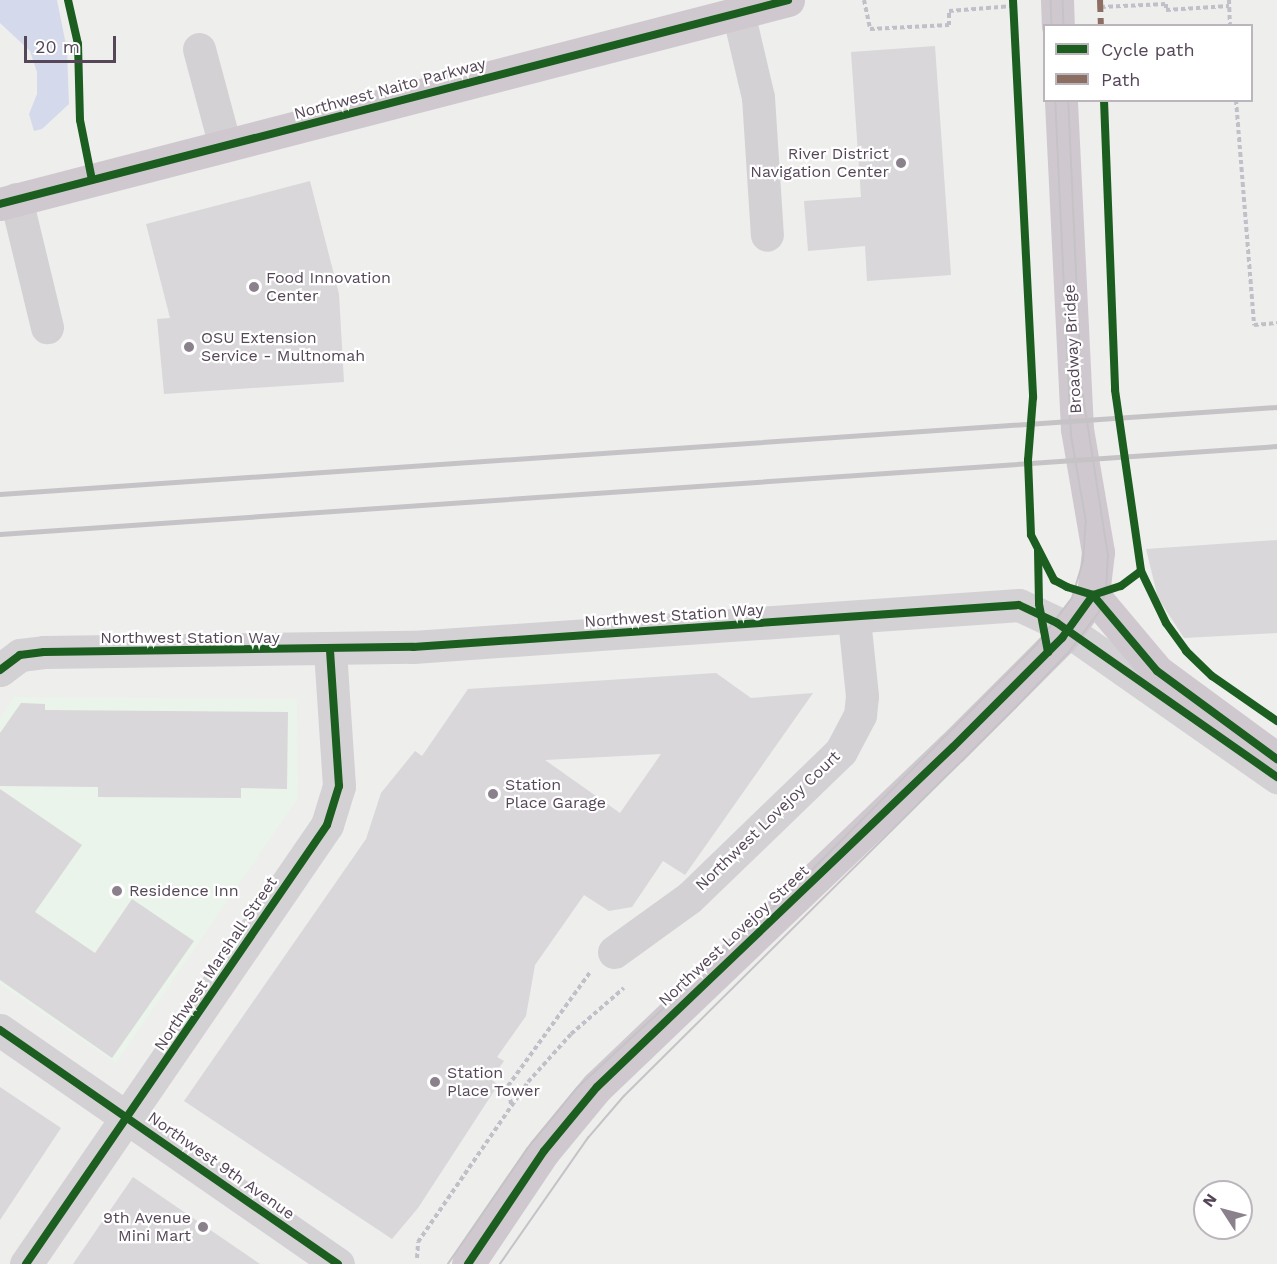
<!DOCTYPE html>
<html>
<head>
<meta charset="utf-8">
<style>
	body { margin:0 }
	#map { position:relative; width:1277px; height:1264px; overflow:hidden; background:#eeeeed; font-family:"Work Sans",sans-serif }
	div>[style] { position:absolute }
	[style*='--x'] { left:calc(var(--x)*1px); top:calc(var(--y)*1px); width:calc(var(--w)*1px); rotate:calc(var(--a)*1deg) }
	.commercial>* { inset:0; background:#eaf4ea }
	.green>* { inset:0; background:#d4daeb }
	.building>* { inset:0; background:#d9d7d9 }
	.path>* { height:4px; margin-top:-2px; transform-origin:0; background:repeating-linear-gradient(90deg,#c0c0c9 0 4.5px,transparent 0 7.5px) }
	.minor>* { height:33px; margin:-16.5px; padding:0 16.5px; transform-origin:16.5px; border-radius:16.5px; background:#d4d1d4 }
	.major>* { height:33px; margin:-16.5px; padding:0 16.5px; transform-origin:16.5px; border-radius:16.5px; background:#cfc9cf }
	.tram>* { height:1.5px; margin:-0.75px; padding:0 0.75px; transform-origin:0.75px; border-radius:0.75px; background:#c5c3c6 }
	.rail>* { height:4.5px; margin:-2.25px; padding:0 2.25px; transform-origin:2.25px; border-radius:2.25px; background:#c5c3c6 }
	.quiet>* { height:6px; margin-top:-3px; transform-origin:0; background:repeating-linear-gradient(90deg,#8d6e63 0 12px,transparent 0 18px) }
	.cycleway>* { height:8px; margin:-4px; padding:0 4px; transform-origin:4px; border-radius:4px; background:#1b5e20 }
	.dots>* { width:16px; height:16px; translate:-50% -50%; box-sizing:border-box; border:3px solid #fff; border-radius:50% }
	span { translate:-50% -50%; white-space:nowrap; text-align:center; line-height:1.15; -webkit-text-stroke:4.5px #fff; paint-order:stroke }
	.street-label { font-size:16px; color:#554758 }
	.poi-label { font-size:16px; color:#554758 }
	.right { translate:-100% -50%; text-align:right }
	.left { translate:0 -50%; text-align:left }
	.legend { position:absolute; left:1043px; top:24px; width:210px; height:78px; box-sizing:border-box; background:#fff; border:2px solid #bbb5bc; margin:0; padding:8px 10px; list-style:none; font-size:18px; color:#554758 }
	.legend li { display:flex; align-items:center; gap:12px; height:30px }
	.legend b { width:30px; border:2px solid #bbb5bc }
	.north { position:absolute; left:1193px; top:1180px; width:60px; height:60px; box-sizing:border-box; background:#fff; border:2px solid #bbb5bc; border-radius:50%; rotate:306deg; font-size:16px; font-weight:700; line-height:24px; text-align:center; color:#554758 }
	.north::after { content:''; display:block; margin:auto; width:21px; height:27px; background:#8b818c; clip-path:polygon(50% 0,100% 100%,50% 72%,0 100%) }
	.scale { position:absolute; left:24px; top:36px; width:92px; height:27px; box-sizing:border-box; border:3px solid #554758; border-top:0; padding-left:8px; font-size:18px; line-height:21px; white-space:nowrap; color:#554758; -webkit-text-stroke:4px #fff; paint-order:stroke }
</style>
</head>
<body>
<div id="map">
	<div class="commercial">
		<i style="clip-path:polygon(14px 697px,297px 699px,298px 798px,116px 1063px,0 984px,0 718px)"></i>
	</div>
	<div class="green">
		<i style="clip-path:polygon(0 0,57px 0,67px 50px,69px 104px,42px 129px,34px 131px,29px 114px,37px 94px,37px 72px,30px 51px,0 23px)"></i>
	</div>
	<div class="building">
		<i style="clip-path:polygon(935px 46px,951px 275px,867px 281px,865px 246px,808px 251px,804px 201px,861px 197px,851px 52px)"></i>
		<i style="clip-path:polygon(310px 181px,339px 294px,344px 382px,164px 394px,157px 319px,170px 318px,146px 224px)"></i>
		<i style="clip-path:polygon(1277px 540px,1277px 633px,1184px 638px,1158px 598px,1146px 549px)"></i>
		<i style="clip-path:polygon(evenodd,716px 673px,751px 698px,813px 693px,685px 875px,663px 861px,632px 907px,609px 911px,584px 895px,535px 965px,526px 1016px,497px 1057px,504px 1061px,491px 1079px,498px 1085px,418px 1208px,392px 1239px,184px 1101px,366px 839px,381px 793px,415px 751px,422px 756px,468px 689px,716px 673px,661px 754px,620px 813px,545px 760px,661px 754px)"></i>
		<i style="clip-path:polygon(21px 703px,45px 704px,45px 710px,288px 712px,287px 789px,241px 788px,241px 798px,98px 797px,98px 787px,0 786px,0 733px)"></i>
		<i style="clip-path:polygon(0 789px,82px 845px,35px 912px,95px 953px,132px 899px,194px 941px,112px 1058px,0 980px)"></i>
		<i style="clip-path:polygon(0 1087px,61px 1128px,0 1220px)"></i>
		<i style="clip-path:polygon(133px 1177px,260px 1264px,73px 1264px)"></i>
	</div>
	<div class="path">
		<i style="--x:864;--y:0;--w:30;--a:78"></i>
		<i style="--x:870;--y:29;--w:79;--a:-2.9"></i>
		<i style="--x:949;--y:25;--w:14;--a:-90"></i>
		<i style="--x:949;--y:11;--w:64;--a:-4.5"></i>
		<i style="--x:1229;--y:0;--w:26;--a:88"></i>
		<i style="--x:1101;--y:7;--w:65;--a:-2.6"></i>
		<i style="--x:1166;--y:4;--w:6;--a:90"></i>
		<i style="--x:1166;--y:10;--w:63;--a:-3.6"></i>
		<i style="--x:1236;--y:100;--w:226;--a:85.4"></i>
		<i style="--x:1254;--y:325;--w:23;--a:-5"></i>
		<i style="--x:511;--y:1104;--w:18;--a:-99"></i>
		<i style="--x:508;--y:1086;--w:142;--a:-54.2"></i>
		<i style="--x:417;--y:1258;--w:16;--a:-86"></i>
		<i style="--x:418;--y:1242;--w:194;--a:-55.5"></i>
		<i style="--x:528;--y:1082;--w:64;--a:-48.1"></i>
		<i style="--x:571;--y:1034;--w:70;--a:-41"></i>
	</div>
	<div class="minor">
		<i style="--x:738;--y:12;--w:87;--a:76.8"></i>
		<i style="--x:758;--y:97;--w:138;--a:86.3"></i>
		<i style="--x:199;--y:49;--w:100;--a:75"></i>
		<i style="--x:16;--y:199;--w:132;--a:76.4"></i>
		<i style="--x:0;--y:670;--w:25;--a:-37"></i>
		<i style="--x:20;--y:655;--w:24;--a:-7"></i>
		<i style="--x:44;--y:652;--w:369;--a:-0.8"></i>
		<i style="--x:413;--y:647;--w:607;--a:-3.96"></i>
		<i style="--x:1019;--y:605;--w:42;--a:25.3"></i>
		<i style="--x:1057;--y:623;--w:269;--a:35"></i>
		<i style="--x:614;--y:952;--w:92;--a:-35.8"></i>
		<i style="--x:689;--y:898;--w:211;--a:-44"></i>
		<i style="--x:841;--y:751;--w:41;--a:-62.2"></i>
		<i style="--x:860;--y:715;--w:19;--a:-84"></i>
		<i style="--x:862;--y:696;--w:78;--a:-95.9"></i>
		<i style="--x:0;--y:1030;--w:411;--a:34.7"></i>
		<i style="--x:26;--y:1264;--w:532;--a:-55.56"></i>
		<i style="--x:327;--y:825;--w:41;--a:-72.9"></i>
		<i style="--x:339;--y:786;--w:135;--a:-93.8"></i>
	</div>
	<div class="major">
		<i style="--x:1057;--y:0;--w:26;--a:88"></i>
		<i style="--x:0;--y:204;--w:814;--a:-14.51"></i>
		<i style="--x:1093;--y:595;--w:99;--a:49.9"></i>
		<i style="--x:1157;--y:671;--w:149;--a:36.3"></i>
		<i style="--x:468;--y:1264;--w:136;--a:-56.1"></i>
		<i style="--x:544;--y:1151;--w:83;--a:-50.4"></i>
		<i style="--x:597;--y:1087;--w:491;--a:-43.7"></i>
		<i style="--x:952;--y:748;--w:156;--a:-45"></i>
		<i style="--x:1062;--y:638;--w:53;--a:-54.2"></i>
		<i style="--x:1093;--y:595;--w:43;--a:-83.4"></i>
		<i style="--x:1098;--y:552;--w:125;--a:-99.7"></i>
		<i style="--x:1077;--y:429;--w:329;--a:-92.8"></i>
	</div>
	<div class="tram">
		<i style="--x:1051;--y:0;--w:26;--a:88"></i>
		<i style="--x:1063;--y:0;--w:26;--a:88"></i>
		<i style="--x:448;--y:1264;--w:140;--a:-55.5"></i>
		<i style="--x:527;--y:1149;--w:80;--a:-50.6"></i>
		<i style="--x:578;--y:1087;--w:287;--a:-42.6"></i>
		<i style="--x:789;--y:893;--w:351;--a:-45.1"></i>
		<i style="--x:1037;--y:644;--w:58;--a:-52.7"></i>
		<i style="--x:1072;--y:598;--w:39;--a:-73"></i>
		<i style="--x:1083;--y:561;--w:39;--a:-86"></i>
		<i style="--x:1086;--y:522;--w:87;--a:-99.9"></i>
		<i style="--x:1071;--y:436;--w:336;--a:-92.7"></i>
		<i style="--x:500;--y:1264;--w:154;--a:-55.1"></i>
		<i style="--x:588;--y:1138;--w:55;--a:-49.4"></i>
		<i style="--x:624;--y:1096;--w:552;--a:-44.78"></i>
		<i style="--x:1016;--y:707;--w:76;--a:-46.1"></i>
		<i style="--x:1069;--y:652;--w:50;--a:-53.1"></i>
		<i style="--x:1099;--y:612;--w:22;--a:-72"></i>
		<i style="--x:1106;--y:591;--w:35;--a:-87"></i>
		<i style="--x:1108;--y:556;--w:175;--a:-98.9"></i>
		<i style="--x:1081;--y:383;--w:283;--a:-92.6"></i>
	</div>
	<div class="rail">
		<i style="--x:0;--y:494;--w:1280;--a:-3.9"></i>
		<i style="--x:0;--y:534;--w:1280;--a:-3.94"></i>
	</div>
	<div class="quiet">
		<i style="--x:1100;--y:0;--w:26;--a:88"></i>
	</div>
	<div class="cycleway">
		<i style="--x:68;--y:0;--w:45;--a:77.2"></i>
		<i style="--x:78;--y:44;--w:76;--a:88.5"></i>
		<i style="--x:80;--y:120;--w:61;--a:78.7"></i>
		<i style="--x:1013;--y:0;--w:398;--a:87.1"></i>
		<i style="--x:1033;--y:397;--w:63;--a:94.5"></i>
		<i style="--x:1028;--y:460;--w:75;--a:87.7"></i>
		<i style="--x:1031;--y:535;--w:51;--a:62.9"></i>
		<i style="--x:1054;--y:580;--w:15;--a:28"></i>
		<i style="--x:1067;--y:587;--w:27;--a:17"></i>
		<i style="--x:1093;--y:595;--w:29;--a:-18"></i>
		<i style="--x:1121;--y:586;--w:25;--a:-37"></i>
		<i style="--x:1104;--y:100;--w:290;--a:87.8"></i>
		<i style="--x:1115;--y:390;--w:183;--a:81.8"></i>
		<i style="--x:1141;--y:571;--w:58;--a:64.3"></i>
		<i style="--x:1166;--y:623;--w:34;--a:54"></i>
		<i style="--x:1186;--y:651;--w:36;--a:44"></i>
		<i style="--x:1212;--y:676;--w:79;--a:34.7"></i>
		<i style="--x:0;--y:204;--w:814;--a:-14.51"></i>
		<i style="--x:1038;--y:551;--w:53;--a:88.9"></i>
		<i style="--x:1039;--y:604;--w:49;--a:79.4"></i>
		<i style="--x:1093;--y:595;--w:99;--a:49.9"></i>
		<i style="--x:1157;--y:671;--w:149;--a:36.3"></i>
		<i style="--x:0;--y:670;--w:25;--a:-37"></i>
		<i style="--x:20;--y:655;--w:24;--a:-7"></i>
		<i style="--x:44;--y:652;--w:369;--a:-0.8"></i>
		<i style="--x:413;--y:647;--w:607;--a:-3.96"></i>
		<i style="--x:1019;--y:605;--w:42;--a:25.3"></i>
		<i style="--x:1057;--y:623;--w:269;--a:35"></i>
		<i style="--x:0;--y:1030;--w:411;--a:34.7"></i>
		<i style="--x:26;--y:1264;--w:532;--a:-55.56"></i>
		<i style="--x:327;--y:825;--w:41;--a:-72.9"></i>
		<i style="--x:339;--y:786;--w:135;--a:-93.8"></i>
		<i style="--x:468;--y:1264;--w:136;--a:-56.1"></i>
		<i style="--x:544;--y:1151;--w:83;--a:-50.4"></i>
		<i style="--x:597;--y:1087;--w:491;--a:-43.7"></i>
		<i style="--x:952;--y:748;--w:156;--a:-45"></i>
		<i style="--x:1062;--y:638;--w:53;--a:-54.2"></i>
	</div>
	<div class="dots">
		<i style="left:901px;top:163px;background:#8b818c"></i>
		<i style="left:254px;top:287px;background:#8b818c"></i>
		<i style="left:189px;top:347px;background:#8b818c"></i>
		<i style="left:493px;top:794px;background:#8b818c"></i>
		<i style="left:117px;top:891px;background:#8b818c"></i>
		<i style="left:435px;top:1082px;background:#8b818c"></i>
		<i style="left:203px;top:1227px;background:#8b818c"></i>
	</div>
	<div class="street-label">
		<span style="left:390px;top:89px;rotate:-15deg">Northwest Naito Parkway</span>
		<span style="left:1073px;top:349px;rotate:-93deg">Broadway Bridge</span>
		<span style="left:674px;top:616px;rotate:-4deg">Northwest Station Way</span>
		<span style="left:190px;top:638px">Northwest Station Way</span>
		<span style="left:768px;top:821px;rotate:-44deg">Northwest Lovejoy Court</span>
		<span style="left:734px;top:936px;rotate:-43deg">Northwest Lovejoy Street</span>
		<span style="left:216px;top:964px;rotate:-56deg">Northwest Marshall Street</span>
		<span style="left:221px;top:1166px;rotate:35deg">Northwest 9th Avenue</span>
	</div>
	<div class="poi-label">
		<span class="right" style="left:889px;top:163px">River District<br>Navigation Center</span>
		<span class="left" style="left:266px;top:287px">Food Innovation<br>Center</span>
		<span class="left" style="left:201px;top:347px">OSU Extension<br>Service - Multnomah</span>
		<span class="left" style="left:505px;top:794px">Station<br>Place Garage</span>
		<span class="left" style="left:129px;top:891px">Residence Inn</span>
		<span class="left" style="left:447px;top:1082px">Station<br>Place Tower</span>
		<span class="right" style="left:191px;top:1227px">9th Avenue<br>Mini Mart</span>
	</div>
	<ul class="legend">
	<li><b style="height:8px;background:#1b5e20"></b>Cycle path</li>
	<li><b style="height:8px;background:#8d6e63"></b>Path</li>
	</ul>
	<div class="north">N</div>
	<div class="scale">20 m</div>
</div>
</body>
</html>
